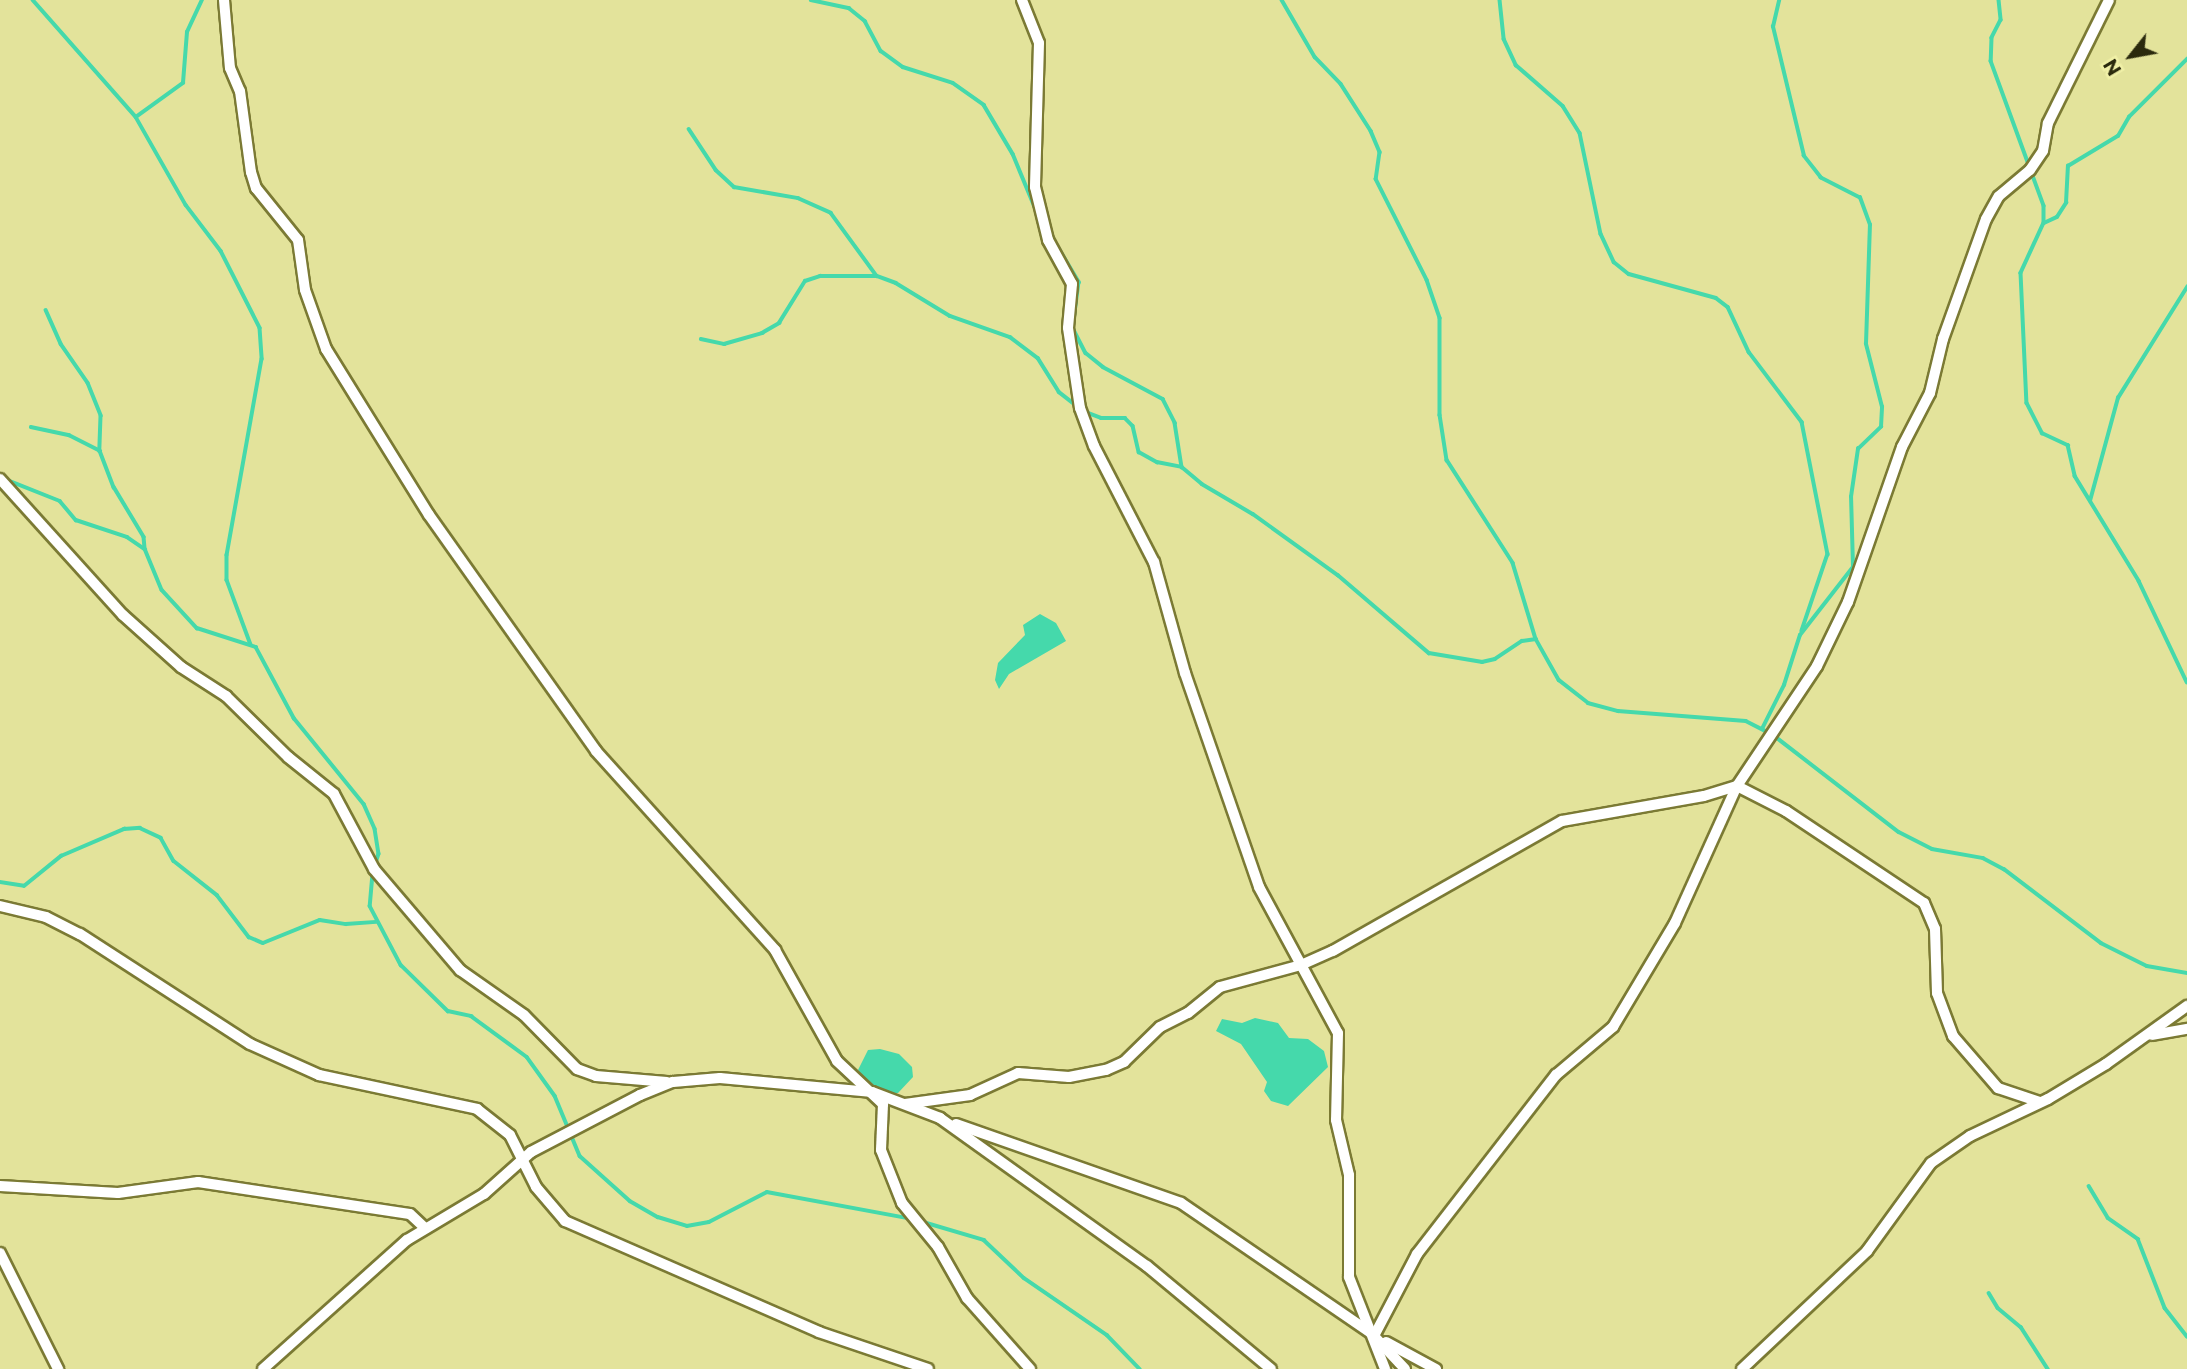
<!DOCTYPE html>
<html>
<head>
<meta charset="utf-8">
<style>
	body { margin:0 }
	#map { position:relative; width:2187px; height:1369px; overflow:hidden; background:#e3e39b; font-family:Montserrat,sans-serif }
	div>[style] { position:absolute }
	[style*='--x'] { left:calc(var(--x)*1px); top:calc(var(--y)*1px); width:calc(var(--w)*1px); rotate:calc(var(--a)*1deg) }
	.water>* { inset:0; background:#45d9ab }
	.stream>* { height:3.5px; margin:-1.75px; padding:0 1.75px; transform-origin:1.75px; border-radius:1.75px; background:#45d9ab }
	.roads { filter:drop-shadow(2px 0 #7b7a34) drop-shadow(-2px 0 #7b7a34) drop-shadow(0 2px #7b7a34) drop-shadow(0 -2px #7b7a34) }
	.minor>* { height:10px; margin:-5px; padding:0 5px; transform-origin:5px; border-radius:5px; background:#fff }
	span { translate:-50% -50%; white-space:nowrap; text-align:center; line-height:1.15; -webkit-text-stroke:5px #f0f0a7; paint-order:stroke }
	.north { position:absolute; left:2096px; top:21px; width:70px; height:70px; -webkit-text-stroke:5px #f0f0a7; paint-order:stroke; rotate:239deg; font-size:19px; font-weight:700; line-height:28px; text-align:center; color:#2b2a0d }
	.north::after { content:''; display:block; margin:auto; width:24px; height:32px; background:#2b2a0d; clip-path:polygon(50% 0,100% 100%,50% 72%,0 100%) }
</style>
</head>
<body>
<div id="map">
	<div class="water">
		<i style="clip-path:polygon(1040px 614px,1056px 623px,1066px 641px,1009px 674px,999px 689px,995px 680px,998px 663px,1025px 635px,1023px 625px)"></i>
		<i style="clip-path:polygon(1255px 1018px,1278px 1023px,1289px 1038px,1308px 1039px,1324px 1051px,1328px 1067px,1288px 1106px,1271px 1101px,1264px 1091px,1267px 1082px,1241px 1044px,1216px 1031px,1222px 1019px,1242px 1023px)"></i>
		<i style="clip-path:polygon(880px 1049px,899px 1054px,912px 1067px,913px 1077px,898px 1093px,886px 1093px,865px 1080px,858px 1070px,868px 1050px)"></i>
	</div>
	<div class="stream">
		<i style="--x:33;--y:0;--w:156;--a:48.6"></i>
		<i style="--x:136;--y:117;--w:101;--a:60.4"></i>
		<i style="--x:186;--y:205;--w:58;--a:52.7"></i>
		<i style="--x:221;--y:251;--w:86;--a:63.1"></i>
		<i style="--x:260;--y:328;--w:31;--a:86"></i>
		<i style="--x:262;--y:359;--w:199;--a:100.1"></i>
		<i style="--x:227;--y:555;--w:25;--a:90"></i>
		<i style="--x:227;--y:580;--w:69;--a:69.7"></i>
		<i style="--x:811;--y:0;--w:39;--a:12"></i>
		<i style="--x:849;--y:8;--w:21;--a:39"></i>
		<i style="--x:865;--y:21;--w:34;--a:62"></i>
		<i style="--x:881;--y:51;--w:27;--a:36"></i>
		<i style="--x:903;--y:67;--w:52;--a:17.7"></i>
		<i style="--x:953;--y:83;--w:38;--a:35"></i>
		<i style="--x:984;--y:105;--w:57;--a:59.4"></i>
		<i style="--x:1013;--y:154;--w:57;--a:67.5"></i>
		<i style="--x:1282;--y:0;--w:66;--a:59.9"></i>
		<i style="--x:1315;--y:57;--w:37;--a:46"></i>
		<i style="--x:1341;--y:84;--w:56;--a:57.4"></i>
		<i style="--x:1371;--y:131;--w:23;--a:67"></i>
		<i style="--x:1380;--y:152;--w:27;--a:98"></i>
		<i style="--x:1376;--y:179;--w:113;--a:63.2"></i>
		<i style="--x:1427;--y:280;--w:40;--a:71.1"></i>
		<i style="--x:1440;--y:318;--w:97;--a:90"></i>
		<i style="--x:1440;--y:415;--w:46;--a:81.2"></i>
		<i style="--x:1447;--y:460;--w:122;--a:57.3"></i>
		<i style="--x:1513;--y:563;--w:79;--a:73.2"></i>
		<i style="--x:1536;--y:639;--w:47;--a:60.7"></i>
		<i style="--x:1559;--y:680;--w:37;--a:38"></i>
		<i style="--x:1588;--y:703;--w:31;--a:15"></i>
		<i style="--x:1618;--y:711;--w:128;--a:4.5"></i>
		<i style="--x:1746;--y:721;--w:29;--a:27"></i>
		<i style="--x:1772;--y:734;--w:160;--a:37.7"></i>
		<i style="--x:1899;--y:832;--w:37;--a:27"></i>
		<i style="--x:1932;--y:849;--w:52;--a:10"></i>
		<i style="--x:1983;--y:858;--w:24;--a:28"></i>
		<i style="--x:2004;--y:869;--w:122;--a:37.3"></i>
		<i style="--x:2101;--y:943;--w:51;--a:26.6"></i>
		<i style="--x:2147;--y:966;--w:41;--a:9.9"></i>
		<i style="--x:1500;--y:0;--w:39;--a:84"></i>
		<i style="--x:1504;--y:39;--w:29;--a:65"></i>
		<i style="--x:1516;--y:65;--w:62;--a:41.1"></i>
		<i style="--x:1563;--y:106;--w:32;--a:58"></i>
		<i style="--x:1580;--y:133;--w:103;--a:78.3"></i>
		<i style="--x:1601;--y:234;--w:31;--a:65"></i>
		<i style="--x:1614;--y:262;--w:19;--a:39"></i>
		<i style="--x:1629;--y:274;--w:90;--a:15.4"></i>
		<i style="--x:1716;--y:298;--w:15;--a:37"></i>
		<i style="--x:1728;--y:307;--w:50;--a:65"></i>
		<i style="--x:1749;--y:352;--w:88;--a:52.9"></i>
		<i style="--x:1802;--y:422;--w:135;--a:78.9"></i>
		<i style="--x:1828;--y:554;--w:81;--a:108.7"></i>
		<i style="--x:1999;--y:0;--w:20;--a:84"></i>
		<i style="--x:2001;--y:20;--w:20;--a:117"></i>
		<i style="--x:1992;--y:38;--w:23;--a:92"></i>
		<i style="--x:1991;--y:61;--w:154;--a:69.9"></i>
		<i style="--x:2044;--y:206;--w:17;--a:90"></i>
		<i style="--x:2044;--y:223;--w:55;--a:114.7"></i>
		<i style="--x:2021;--y:273;--w:130;--a:87.4"></i>
		<i style="--x:2027;--y:403;--w:34;--a:63"></i>
		<i style="--x:2042;--y:433;--w:29;--a:25"></i>
		<i style="--x:2068;--y:445;--w:32;--a:77"></i>
		<i style="--x:2075;--y:476;--w:123;--a:58.6"></i>
		<i style="--x:2139;--y:581;--w:112;--a:64.6"></i>
		<i style="--x:136;--y:117;--w:58;--a:-35.9"></i>
		<i style="--x:183;--y:83;--w:51;--a:-85.5"></i>
		<i style="--x:187;--y:32;--w:35;--a:-65"></i>
		<i style="--x:689;--y:129;--w:49;--a:56.6"></i>
		<i style="--x:716;--y:170;--w:25;--a:43"></i>
		<i style="--x:734;--y:187;--w:65;--a:9.8"></i>
		<i style="--x:798;--y:198;--w:36;--a:24"></i>
		<i style="--x:831;--y:213;--w:78;--a:53.9"></i>
		<i style="--x:877;--y:276;--w:20;--a:20"></i>
		<i style="--x:896;--y:283;--w:63;--a:31.4"></i>
		<i style="--x:950;--y:316;--w:64;--a:19.3"></i>
		<i style="--x:1010;--y:337;--w:35;--a:37"></i>
		<i style="--x:1038;--y:358;--w:40;--a:58"></i>
		<i style="--x:1059;--y:392;--w:23;--a:38"></i>
		<i style="--x:2044;--y:223;--w:14;--a:-25"></i>
		<i style="--x:2057;--y:217;--w:17;--a:-57"></i>
		<i style="--x:2066;--y:203;--w:37;--a:-87"></i>
		<i style="--x:2068;--y:166;--w:58;--a:-31"></i>
		<i style="--x:2118;--y:136;--w:22;--a:-60"></i>
		<i style="--x:2129;--y:117;--w:82;--a:-45"></i>
		<i style="--x:1051;--y:235;--w:55;--a:59.2"></i>
		<i style="--x:1079;--y:282;--w:46;--a:97.4"></i>
		<i style="--x:1073;--y:328;--w:28;--a:63"></i>
		<i style="--x:1086;--y:353;--w:22;--a:39"></i>
		<i style="--x:1103;--y:367;--w:68;--a:28.1"></i>
		<i style="--x:1163;--y:399;--w:27;--a:63"></i>
		<i style="--x:1175;--y:423;--w:45;--a:81"></i>
		<i style="--x:1182;--y:467;--w:26;--a:40"></i>
		<i style="--x:1202;--y:484;--w:59;--a:30.5"></i>
		<i style="--x:1253;--y:514;--w:105;--a:35.7"></i>
		<i style="--x:1338;--y:575;--w:120;--a:40.6"></i>
		<i style="--x:1429;--y:653;--w:54;--a:9.6"></i>
		<i style="--x:1482;--y:662;--w:13;--a:-13"></i>
		<i style="--x:1495;--y:659;--w:32;--a:-34"></i>
		<i style="--x:1522;--y:641;--w:14;--a:-8"></i>
		<i style="--x:46;--y:310;--w:37;--a:66"></i>
		<i style="--x:61;--y:344;--w:47;--a:55.3"></i>
		<i style="--x:88;--y:383;--w:35;--a:68"></i>
		<i style="--x:101;--y:416;--w:35;--a:92"></i>
		<i style="--x:100;--y:451;--w:39;--a:69"></i>
		<i style="--x:114;--y:487;--w:58;--a:59"></i>
		<i style="--x:144;--y:537;--w:11;--a:85"></i>
		<i style="--x:701;--y:339;--w:24;--a:12"></i>
		<i style="--x:724;--y:344;--w:40;--a:-16"></i>
		<i style="--x:762;--y:333;--w:20;--a:-30"></i>
		<i style="--x:779;--y:323;--w:49;--a:-58.2"></i>
		<i style="--x:805;--y:281;--w:16;--a:-18"></i>
		<i style="--x:820;--y:276;--w:55;--a:0"></i>
		<i style="--x:1083;--y:411;--w:19;--a:21"></i>
		<i style="--x:1101;--y:418;--w:24;--a:0"></i>
		<i style="--x:1125;--y:418;--w:11;--a:45"></i>
		<i style="--x:1133;--y:426;--w:27;--a:77"></i>
		<i style="--x:1139;--y:452;--w:21;--a:29"></i>
		<i style="--x:1157;--y:462;--w:25;--a:11"></i>
		<i style="--x:31;--y:427;--w:39;--a:12"></i>
		<i style="--x:69;--y:435;--w:35;--a:27"></i>
		<i style="--x:2;--y:478;--w:62;--a:21.6"></i>
		<i style="--x:60;--y:501;--w:25;--a:50"></i>
		<i style="--x:76;--y:520;--w:54;--a:18.4"></i>
		<i style="--x:127;--y:537;--w:22;--a:34"></i>
		<i style="--x:145;--y:549;--w:44;--a:67.5"></i>
		<i style="--x:162;--y:590;--w:52;--a:47.4"></i>
		<i style="--x:197;--y:628;--w:62;--a:17.9"></i>
		<i style="--x:256;--y:647;--w:81;--a:61.8"></i>
		<i style="--x:294;--y:718;--w:111;--a:50.9"></i>
		<i style="--x:364;--y:804;--w:27;--a:66"></i>
		<i style="--x:375;--y:829;--w:25;--a:81"></i>
		<i style="--x:379;--y:854;--w:13;--a:108"></i>
		<i style="--x:2090;--y:501;--w:107;--a:-74.8"></i>
		<i style="--x:2118;--y:398;--w:131;--a:-58.1"></i>
		<i style="--x:1762;--y:729;--w:49;--a:-63.4"></i>
		<i style="--x:1784;--y:685;--w:52;--a:-72.3"></i>
		<i style="--x:1800;--y:635;--w:86;--a:-52.1"></i>
		<i style="--x:1853;--y:567;--w:70;--a:-91.6"></i>
		<i style="--x:1851;--y:497;--w:49;--a:-81.7"></i>
		<i style="--x:1858;--y:449;--w:32;--a:-44"></i>
		<i style="--x:1881;--y:427;--w:20;--a:-87"></i>
		<i style="--x:1882;--y:407;--w:65;--a:-104.3"></i>
		<i style="--x:1866;--y:344;--w:119;--a:-88.1"></i>
		<i style="--x:1870;--y:225;--w:29;--a:-110"></i>
		<i style="--x:1860;--y:198;--w:44;--a:-152.9"></i>
		<i style="--x:1821;--y:178;--w:28;--a:-128"></i>
		<i style="--x:1804;--y:156;--w:133;--a:-103.5"></i>
		<i style="--x:1773;--y:27;--w:28;--a:-77"></i>
		<i style="--x:373;--y:874;--w:32;--a:95"></i>
		<i style="--x:370;--y:906;--w:67;--a:62.3"></i>
		<i style="--x:401;--y:965;--w:66;--a:44.4"></i>
		<i style="--x:448;--y:1011;--w:24;--a:12"></i>
		<i style="--x:471;--y:1016;--w:69;--a:36.2"></i>
		<i style="--x:527;--y:1057;--w:48;--a:54.3"></i>
		<i style="--x:555;--y:1096;--w:65;--a:67.4"></i>
		<i style="--x:580;--y:1156;--w:67;--a:42"></i>
		<i style="--x:630;--y:1201;--w:32;--a:30"></i>
		<i style="--x:658;--y:1217;--w:30;--a:17"></i>
		<i style="--x:687;--y:1226;--w:22;--a:-10"></i>
		<i style="--x:709;--y:1222;--w:65;--a:-27.3"></i>
		<i style="--x:767;--y:1192;--w:147;--a:10.5"></i>
		<i style="--x:0;--y:882;--w:24;--a:9"></i>
		<i style="--x:24;--y:886;--w:48;--a:-39"></i>
		<i style="--x:61;--y:856;--w:69;--a:-23.2"></i>
		<i style="--x:124;--y:829;--w:16;--a:-4"></i>
		<i style="--x:140;--y:828;--w:23;--a:25"></i>
		<i style="--x:161;--y:838;--w:26;--a:61"></i>
		<i style="--x:174;--y:861;--w:55;--a:38.3"></i>
		<i style="--x:217;--y:895;--w:53;--a:52.7"></i>
		<i style="--x:249;--y:937;--w:15;--a:23"></i>
		<i style="--x:263;--y:943;--w:61;--a:-22"></i>
		<i style="--x:320;--y:920;--w:26;--a:9"></i>
		<i style="--x:346;--y:924;--w:30;--a:-4"></i>
		<i style="--x:2089;--y:1186;--w:37;--a:59"></i>
		<i style="--x:2108;--y:1218;--w:37;--a:35"></i>
		<i style="--x:2138;--y:1239;--w:74;--a:68.6"></i>
		<i style="--x:2165;--y:1308;--w:36;--a:52"></i>
		<i style="--x:920;--y:1221;--w:67;--a:16.5"></i>
		<i style="--x:984;--y:1240;--w:55;--a:43.5"></i>
		<i style="--x:1024;--y:1278;--w:101;--a:34.5"></i>
		<i style="--x:1107;--y:1335;--w:47;--a:45.9"></i>
		<i style="--x:1989;--y:1293;--w:17;--a:59"></i>
		<i style="--x:1998;--y:1308;--w:30;--a:40"></i>
		<i style="--x:2021;--y:1327;--w:50;--a:57.3"></i>
	</div>
	<div class="roads">
		<div class="minor">
			<i style="--x:224;--y:0;--w:68;--a:85"></i>
			<i style="--x:230;--y:68;--w:25;--a:67"></i>
			<i style="--x:240;--y:91;--w:82;--a:82.3"></i>
			<i style="--x:251;--y:172;--w:17;--a:73"></i>
			<i style="--x:256;--y:188;--w:67;--a:51.1"></i>
			<i style="--x:298;--y:240;--w:50;--a:82"></i>
			<i style="--x:305;--y:290;--w:63;--a:70.4"></i>
			<i style="--x:326;--y:349;--w:195;--a:58.2"></i>
			<i style="--x:429;--y:515;--w:289;--a:54.7"></i>
			<i style="--x:596;--y:751;--w:268;--a:48"></i>
			<i style="--x:775;--y:950;--w:127;--a:60.8"></i>
			<i style="--x:837;--y:1061;--w:63;--a:43.1"></i>
			<i style="--x:883;--y:1104;--w:46;--a:92.5"></i>
			<i style="--x:881;--y:1150;--w:57;--a:68.4"></i>
			<i style="--x:902;--y:1203;--w:57;--a:50.7"></i>
			<i style="--x:938;--y:1247;--w:59;--a:60.4"></i>
			<i style="--x:967;--y:1298;--w:95;--a:48.4"></i>
			<i style="--x:1022;--y:0;--w:46;--a:68.4"></i>
			<i style="--x:1039;--y:43;--w:144;--a:91.6"></i>
			<i style="--x:1035;--y:187;--w:55;--a:76.2"></i>
			<i style="--x:1048;--y:240;--w:50;--a:61.4"></i>
			<i style="--x:1072;--y:284;--w:44;--a:95.2"></i>
			<i style="--x:1068;--y:328;--w:81;--a:81.5"></i>
			<i style="--x:1080;--y:408;--w:40;--a:69.8"></i>
			<i style="--x:1094;--y:446;--w:131;--a:62.7"></i>
			<i style="--x:1154;--y:562;--w:115;--a:74.4"></i>
			<i style="--x:1185;--y:673;--w:226;--a:70.9"></i>
			<i style="--x:1259;--y:887;--w:166;--a:61.6"></i>
			<i style="--x:1338;--y:1033;--w:87;--a:91.3"></i>
			<i style="--x:1336;--y:1120;--w:57;--a:76.7"></i>
			<i style="--x:1349;--y:1175;--w:102;--a:90"></i>
			<i style="--x:1349;--y:1277;--w:99;--a:68.6"></i>
			<i style="--x:0;--y:479;--w:183;--a:47.9"></i>
			<i style="--x:123;--y:615;--w:78;--a:41.9"></i>
			<i style="--x:181;--y:667;--w:54;--a:32.8"></i>
			<i style="--x:226;--y:696;--w:87;--a:44.5"></i>
			<i style="--x:288;--y:757;--w:59;--a:38.8"></i>
			<i style="--x:334;--y:794;--w:85;--a:61.9"></i>
			<i style="--x:374;--y:869;--w:133;--a:49.6"></i>
			<i style="--x:460;--y:970;--w:78;--a:35.1"></i>
			<i style="--x:524;--y:1015;--w:76;--a:45.5"></i>
			<i style="--x:577;--y:1069;--w:20;--a:20"></i>
			<i style="--x:596;--y:1076;--w:71;--a:4.8"></i>
			<i style="--x:0;--y:906;--w:47;--a:13.4"></i>
			<i style="--x:46;--y:917;--w:38;--a:27"></i>
			<i style="--x:80;--y:934;--w:202;--a:32.9"></i>
			<i style="--x:250;--y:1044;--w:76;--a:24.2"></i>
			<i style="--x:319;--y:1075;--w:162;--a:12.1"></i>
			<i style="--x:477;--y:1109;--w:42;--a:38.2"></i>
			<i style="--x:510;--y:1135;--w:58;--a:63.4"></i>
			<i style="--x:536;--y:1187;--w:45;--a:49.5"></i>
			<i style="--x:565;--y:1221;--w:277;--a:23.6"></i>
			<i style="--x:819;--y:1332;--w:115;--a:18.7"></i>
			<i style="--x:2152;--y:1035;--w:36;--a:-10"></i>
			<i style="--x:905;--y:1104;--w:66;--a:-7.9"></i>
			<i style="--x:970;--y:1095;--w:53;--a:-24.6"></i>
			<i style="--x:1018;--y:1073;--w:51;--a:4.5"></i>
			<i style="--x:1069;--y:1077;--w:38;--a:-11"></i>
			<i style="--x:1106;--y:1070;--w:20;--a:-24"></i>
			<i style="--x:1124;--y:1062;--w:50;--a:-44.2"></i>
			<i style="--x:1160;--y:1027;--w:31;--a:-27"></i>
			<i style="--x:1188;--y:1013;--w:41;--a:-39.1"></i>
			<i style="--x:1220;--y:987;--w:84;--a:-15.2"></i>
			<i style="--x:1301;--y:965;--w:35;--a:-24"></i>
			<i style="--x:1333;--y:951;--w:263;--a:-29.6"></i>
			<i style="--x:1562;--y:821;--w:144;--a:-10"></i>
			<i style="--x:1704;--y:796;--w:34;--a:-17"></i>
			<i style="--x:1737;--y:786;--w:55;--a:27"></i>
			<i style="--x:1786;--y:811;--w:166;--a:33.7"></i>
			<i style="--x:1924;--y:903;--w:28;--a:67"></i>
			<i style="--x:1935;--y:929;--w:64;--a:88.2"></i>
			<i style="--x:1937;--y:993;--w:46;--a:69.6"></i>
			<i style="--x:1953;--y:1036;--w:69;--a:49.1"></i>
			<i style="--x:1998;--y:1088;--w:44;--a:18.4"></i>
			<i style="--x:956;--y:1124;--w:238;--a:19.3"></i>
			<i style="--x:1181;--y:1203;--w:232;--a:34.4"></i>
			<i style="--x:0;--y:1186;--w:118;--a:3.4"></i>
			<i style="--x:118;--y:1193;--w:81;--a:-7.8"></i>
			<i style="--x:198;--y:1182;--w:214;--a:8.6"></i>
			<i style="--x:410;--y:1214;--w:21;--a:43"></i>
			<i style="--x:0;--y:1253;--w:130;--a:63.4"></i>
			<i style="--x:1386;--y:1342;--w:57;--a:28.4"></i>
			<i style="--x:263;--y:1369;--w:193;--a:-41.9"></i>
			<i style="--x:407;--y:1240;--w:90;--a:-30.9"></i>
			<i style="--x:484;--y:1194;--w:63;--a:-41.8"></i>
			<i style="--x:531;--y:1152;--w:123;--a:-27.6"></i>
			<i style="--x:640;--y:1095;--w:35;--a:-22"></i>
			<i style="--x:673;--y:1082;--w:47;--a:-4.9"></i>
			<i style="--x:720;--y:1078;--w:153;--a:5.3"></i>
			<i style="--x:872;--y:1092;--w:73;--a:20.9"></i>
			<i style="--x:940;--y:1118;--w:254;--a:35.6"></i>
			<i style="--x:1147;--y:1266;--w:161;--a:39.7"></i>
			<i style="--x:1405;--y:1369;--w:45;--a:-133.2"></i>
			<i style="--x:1374;--y:1336;--w:93;--a:-62.3"></i>
			<i style="--x:1417;--y:1254;--w:227;--a:-52.2"></i>
			<i style="--x:1556;--y:1075;--w:75;--a:-40.1"></i>
			<i style="--x:1613;--y:1027;--w:121;--a:-59.2"></i>
			<i style="--x:1675;--y:923;--w:150;--a:-65.7"></i>
			<i style="--x:1737;--y:786;--w:144;--a:-56.3"></i>
			<i style="--x:1817;--y:666;--w:71;--a:-64.2"></i>
			<i style="--x:1848;--y:602;--w:164;--a:-70.8"></i>
			<i style="--x:1902;--y:447;--w:61;--a:-62.6"></i>
			<i style="--x:1930;--y:393;--w:56;--a:-76.5"></i>
			<i style="--x:1943;--y:339;--w:127;--a:-70.3"></i>
			<i style="--x:1986;--y:219;--w:26;--a:-61"></i>
			<i style="--x:1999;--y:196;--w:40;--a:-40"></i>
			<i style="--x:2030;--y:170;--w:23;--a:-56"></i>
			<i style="--x:2043;--y:151;--w:28;--a:-80"></i>
			<i style="--x:2048;--y:123;--w:137;--a:-63.6"></i>
			<i style="--x:1742;--y:1369;--w:172;--a:-43.3"></i>
			<i style="--x:1867;--y:1251;--w:109;--a:-54"></i>
			<i style="--x:1931;--y:1163;--w:47;--a:-34.7"></i>
			<i style="--x:1970;--y:1136;--w:86;--a:-25.4"></i>
			<i style="--x:2048;--y:1099;--w:68;--a:-31.1"></i>
			<i style="--x:2106;--y:1064;--w:100;--a:-35.6"></i>
		</div>
	</div>
	<div class="north">N</div>
</div>
</body>
</html>
